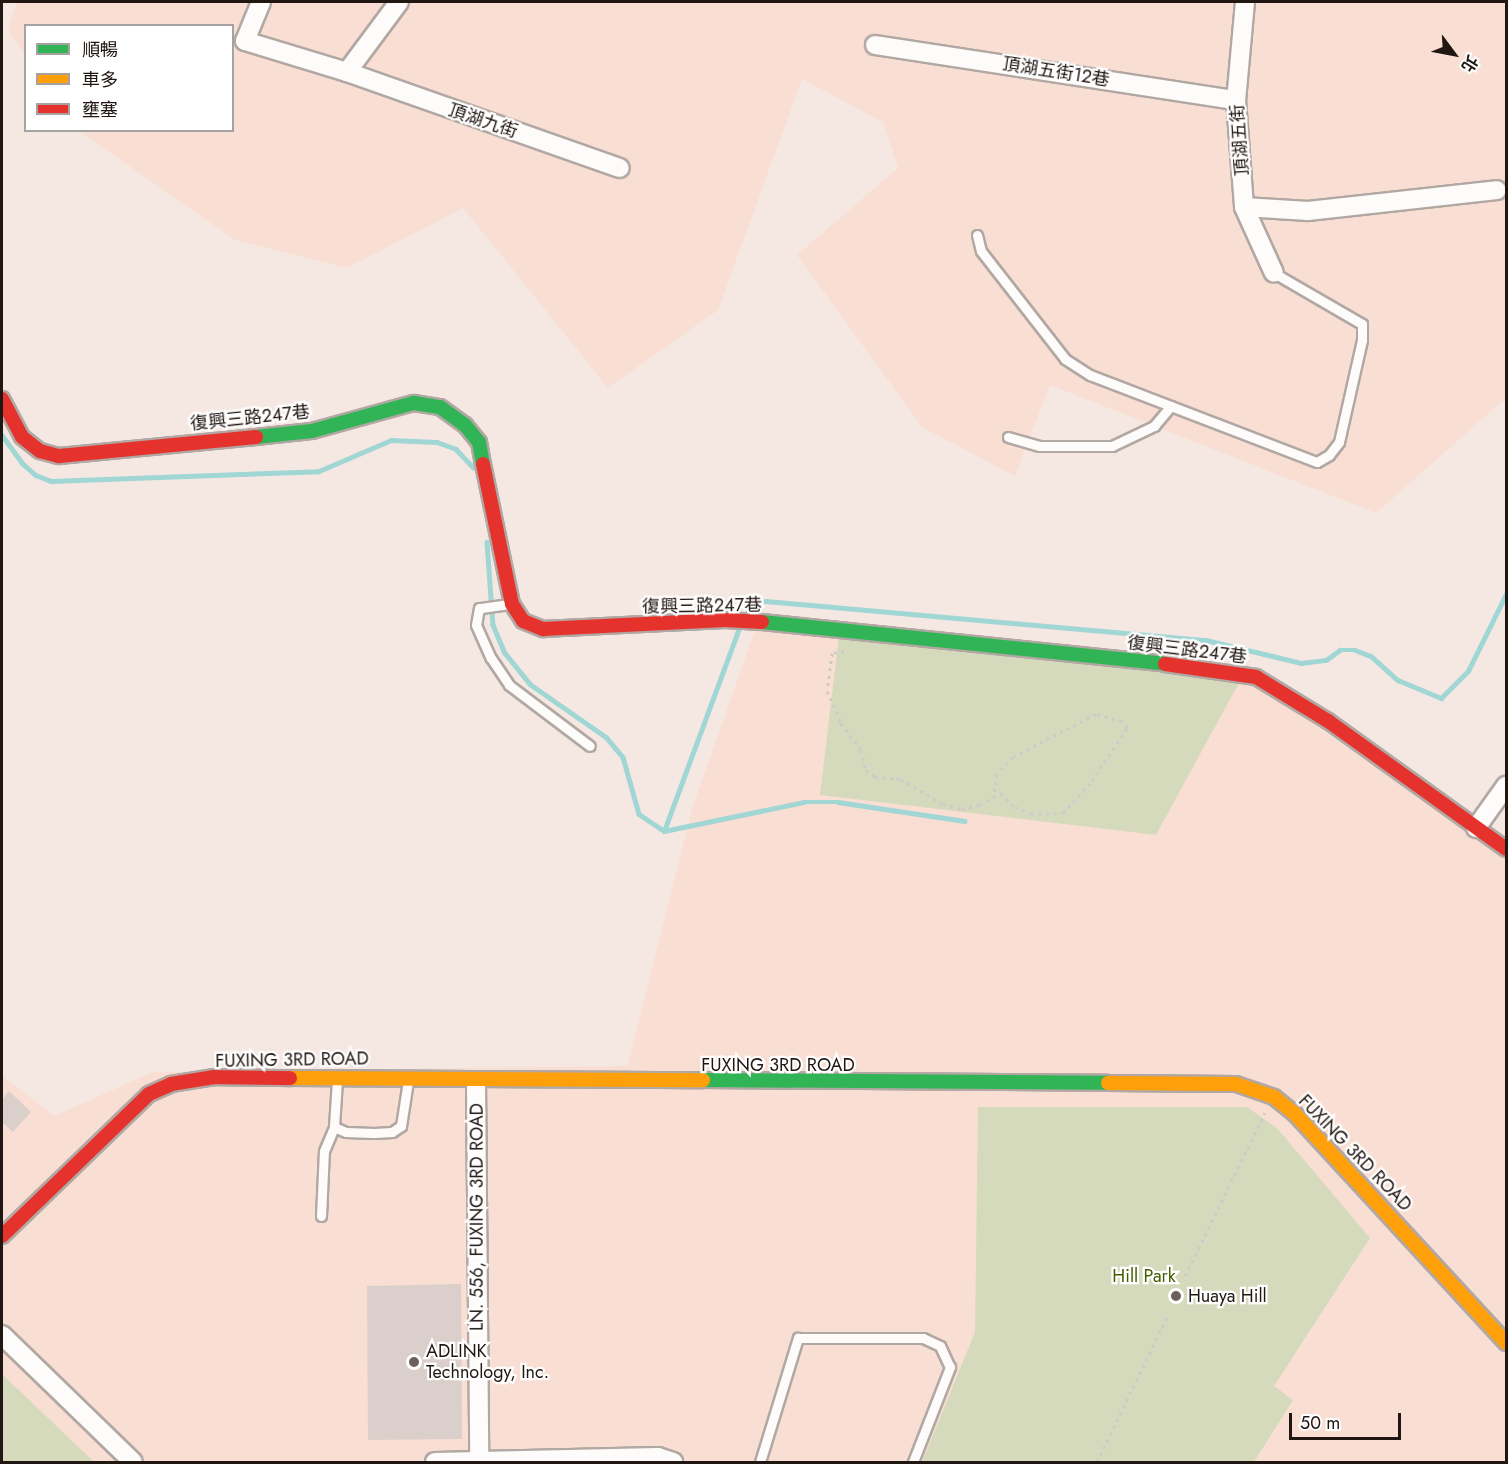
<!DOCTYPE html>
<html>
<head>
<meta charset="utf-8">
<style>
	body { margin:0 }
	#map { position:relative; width:1508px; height:1464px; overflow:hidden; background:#f5e8e3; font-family:Jost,"Noto Sans TC",sans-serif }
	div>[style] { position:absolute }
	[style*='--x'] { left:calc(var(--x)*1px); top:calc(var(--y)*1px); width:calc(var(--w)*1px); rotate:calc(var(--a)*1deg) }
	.built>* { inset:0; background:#f9ded3 }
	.green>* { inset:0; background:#d6dabc }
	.stream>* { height:4.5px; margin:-2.25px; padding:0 2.25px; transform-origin:2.25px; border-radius:2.25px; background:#a0d6d4 }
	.building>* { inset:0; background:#dbcfcb }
	.path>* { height:3px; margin-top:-1.5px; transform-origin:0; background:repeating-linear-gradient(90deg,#cfcac8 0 3px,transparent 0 7.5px) }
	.roads { filter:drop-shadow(2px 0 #b2a8a3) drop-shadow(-2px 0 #b2a8a3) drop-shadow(0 2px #b2a8a3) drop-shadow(0 -2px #b2a8a3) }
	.lane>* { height:9px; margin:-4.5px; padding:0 4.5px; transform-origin:4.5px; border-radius:4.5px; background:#fefcfb }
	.street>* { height:18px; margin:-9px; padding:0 9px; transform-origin:9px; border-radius:9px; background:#fefcfb }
	.fast>* { height:14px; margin:-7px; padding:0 7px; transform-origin:7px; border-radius:7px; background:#30b455 }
	.slow>* { height:14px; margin:-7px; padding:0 7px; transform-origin:7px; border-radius:7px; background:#ff9f0a }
	.jam>* { height:14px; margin:-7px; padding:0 7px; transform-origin:7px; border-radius:7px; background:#e5322d }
	.dots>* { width:16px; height:16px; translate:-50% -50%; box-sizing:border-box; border:3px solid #fff; border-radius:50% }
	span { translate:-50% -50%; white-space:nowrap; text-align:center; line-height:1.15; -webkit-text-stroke:4.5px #fff; paint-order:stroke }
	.street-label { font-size:18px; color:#201612 }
	.park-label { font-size:18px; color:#465c00 }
	.poi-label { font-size:18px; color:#201612 }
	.left { translate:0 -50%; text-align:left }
	.frame { position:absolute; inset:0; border:3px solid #201612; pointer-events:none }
	.legend { position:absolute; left:24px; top:24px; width:210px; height:108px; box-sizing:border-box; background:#fff; border:2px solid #a6a2a0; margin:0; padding:8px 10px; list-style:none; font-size:18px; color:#201612 }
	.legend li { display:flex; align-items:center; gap:12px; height:30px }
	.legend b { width:30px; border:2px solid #a6a2a0 }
	.north { position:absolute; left:1424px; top:24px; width:60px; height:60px; -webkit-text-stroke:4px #fff; paint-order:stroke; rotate:122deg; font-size:16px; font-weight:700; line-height:24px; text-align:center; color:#201612 }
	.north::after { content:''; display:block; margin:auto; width:21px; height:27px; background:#201612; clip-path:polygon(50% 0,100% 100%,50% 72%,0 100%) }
	.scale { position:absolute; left:1289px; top:1413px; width:112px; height:27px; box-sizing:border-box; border:3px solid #201612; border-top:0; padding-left:8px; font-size:18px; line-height:21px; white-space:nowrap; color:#201612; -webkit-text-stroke:4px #fff; paint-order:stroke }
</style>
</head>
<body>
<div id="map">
	<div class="built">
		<i style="clip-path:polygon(17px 2px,1506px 2px,1506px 398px,1376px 513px,1050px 385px,1015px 476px,922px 427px,797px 255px,898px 168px,883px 122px,802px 79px,718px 310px,608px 388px,463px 208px,347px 268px,235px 240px,79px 131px,232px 130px,232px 26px,26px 26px,25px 54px,8px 30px)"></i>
		<i style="clip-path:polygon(760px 616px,1230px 668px,1506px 855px,1506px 1462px,2px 1462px,2px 1075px,54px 1116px,153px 1072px,627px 1066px,693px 806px)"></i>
	</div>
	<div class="green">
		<i style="clip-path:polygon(839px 636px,1240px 681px,1156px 835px,820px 795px)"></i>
		<i style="clip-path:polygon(978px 1107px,1247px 1107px,1277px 1128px,1370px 1238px,1274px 1386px,1293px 1400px,1254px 1462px,922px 1462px,975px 1332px)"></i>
		<i style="clip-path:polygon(2px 1374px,94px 1462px,2px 1462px)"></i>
	</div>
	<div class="stream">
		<i style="--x:2;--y:435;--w:34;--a:54"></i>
		<i style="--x:22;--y:463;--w:18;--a:41"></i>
		<i style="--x:36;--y:475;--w:16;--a:22"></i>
		<i style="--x:51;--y:481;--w:268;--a:-2.1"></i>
		<i style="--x:319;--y:471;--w:78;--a:-23.3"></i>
		<i style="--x:391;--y:440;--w:46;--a:2.5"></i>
		<i style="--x:437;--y:442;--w:20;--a:20"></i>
		<i style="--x:456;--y:449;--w:25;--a:47"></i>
		<i style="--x:487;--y:542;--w:83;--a:85.9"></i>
		<i style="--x:493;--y:625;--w:30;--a:67"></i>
		<i style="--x:505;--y:653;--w:40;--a:51"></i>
		<i style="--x:530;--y:684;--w:93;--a:34.9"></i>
		<i style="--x:606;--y:737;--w:26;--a:50"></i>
		<i style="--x:623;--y:757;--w:59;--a:74.3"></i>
		<i style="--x:639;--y:814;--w:30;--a:34"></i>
		<i style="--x:664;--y:831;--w:143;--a:-11.7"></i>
		<i style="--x:804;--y:802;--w:34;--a:0"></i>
		<i style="--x:838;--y:802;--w:128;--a:8.5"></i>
		<i style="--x:747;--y:613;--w:10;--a:-61"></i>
		<i style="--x:752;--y:604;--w:14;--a:-12"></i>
		<i style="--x:766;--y:601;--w:442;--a:5.1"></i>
		<i style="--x:1206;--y:640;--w:98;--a:13.6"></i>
		<i style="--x:1301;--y:663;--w:25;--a:-7"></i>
		<i style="--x:1326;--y:660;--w:17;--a:-36"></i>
		<i style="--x:1340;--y:650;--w:15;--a:0"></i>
		<i style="--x:1355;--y:650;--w:17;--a:21"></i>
		<i style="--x:1371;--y:656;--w:36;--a:42"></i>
		<i style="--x:1398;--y:680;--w:47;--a:22.7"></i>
		<i style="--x:1441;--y:698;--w:38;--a:-45"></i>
		<i style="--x:1468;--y:671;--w:86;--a:-63.7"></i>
		<i style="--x:664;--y:831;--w:216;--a:-69.7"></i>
	</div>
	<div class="building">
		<i style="clip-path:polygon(9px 1091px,31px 1112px,13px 1132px,2px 1122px,2px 1100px)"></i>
		<i style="clip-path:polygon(461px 1284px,462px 1439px,368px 1440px,367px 1286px)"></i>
	</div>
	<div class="path">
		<i style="--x:844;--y:651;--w:12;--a:171"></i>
		<i style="--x:832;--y:653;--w:38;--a:97"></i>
		<i style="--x:827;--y:691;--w:35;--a:66"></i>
		<i style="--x:841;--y:723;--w:34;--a:53"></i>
		<i style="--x:861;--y:750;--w:21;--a:76"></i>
		<i style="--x:866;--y:770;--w:11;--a:38"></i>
		<i style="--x:875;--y:777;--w:26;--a:4"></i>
		<i style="--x:901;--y:779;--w:49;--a:30.8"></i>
		<i style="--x:943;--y:804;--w:20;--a:15"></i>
		<i style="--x:962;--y:809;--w:18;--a:-13"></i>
		<i style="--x:980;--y:805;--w:24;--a:-30"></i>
		<i style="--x:1001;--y:793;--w:20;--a:45"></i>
		<i style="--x:1015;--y:807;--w:17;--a:24"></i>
		<i style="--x:1031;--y:814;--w:32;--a:-2"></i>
		<i style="--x:1063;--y:813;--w:43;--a:-47.8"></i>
		<i style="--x:1092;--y:781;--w:64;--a:-56.6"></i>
		<i style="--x:1127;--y:728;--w:9;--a:-126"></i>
		<i style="--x:1122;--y:721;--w:27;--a:-165"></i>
		<i style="--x:1096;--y:714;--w:93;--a:152.6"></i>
		<i style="--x:1013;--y:757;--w:23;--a:133"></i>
		<i style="--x:997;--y:774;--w:21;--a:98"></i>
		<i style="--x:1185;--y:1276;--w:182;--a:-63.9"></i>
		<i style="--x:1097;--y:1462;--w:161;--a:-64.2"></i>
	</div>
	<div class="roads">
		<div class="lane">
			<i style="--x:977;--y:235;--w:16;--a:76"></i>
			<i style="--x:981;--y:251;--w:137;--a:52.1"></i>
			<i style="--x:1065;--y:359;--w:30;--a:33"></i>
			<i style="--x:1090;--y:375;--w:243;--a:21"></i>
			<i style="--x:1317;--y:462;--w:14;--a:-30"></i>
			<i style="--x:1329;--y:455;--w:16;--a:-52"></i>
			<i style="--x:1339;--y:442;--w:105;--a:-77.3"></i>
			<i style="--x:1362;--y:340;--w:16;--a:-90"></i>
			<i style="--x:1362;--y:324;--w:102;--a:-149.9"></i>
			<i style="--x:1008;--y:437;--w:33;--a:16"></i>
			<i style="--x:1040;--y:446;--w:72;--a:0"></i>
			<i style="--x:1112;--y:446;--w:47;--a:-25.5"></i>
			<i style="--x:1154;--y:426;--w:26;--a:-50"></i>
			<i style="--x:509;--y:604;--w:30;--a:172"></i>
			<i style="--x:479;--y:608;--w:17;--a:100"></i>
			<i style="--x:476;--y:625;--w:36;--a:66"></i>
			<i style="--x:491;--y:658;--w:32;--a:56"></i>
			<i style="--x:509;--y:685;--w:101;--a:37"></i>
			<i style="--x:337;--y:1080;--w:47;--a:93.7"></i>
			<i style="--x:334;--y:1127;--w:13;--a:23"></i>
			<i style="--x:346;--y:1132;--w:28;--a:2"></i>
			<i style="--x:374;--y:1133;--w:18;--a:-3"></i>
			<i style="--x:392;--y:1132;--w:11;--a:-34"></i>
			<i style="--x:401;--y:1126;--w:46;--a:-81.2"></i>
			<i style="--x:321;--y:1216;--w:65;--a:-87.4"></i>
			<i style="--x:324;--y:1151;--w:26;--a:-67"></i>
			<i style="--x:760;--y:1462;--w:130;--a:-73"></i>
			<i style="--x:798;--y:1338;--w:125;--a:0"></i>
			<i style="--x:923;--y:1338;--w:19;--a:25"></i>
			<i style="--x:940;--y:1346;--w:23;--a:65"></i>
			<i style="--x:950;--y:1367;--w:102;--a:111.3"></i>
		</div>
		<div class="street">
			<i style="--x:261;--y:2;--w:42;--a:112.3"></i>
			<i style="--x:245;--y:41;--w:107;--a:16.9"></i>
			<i style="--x:347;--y:72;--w:289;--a:19.4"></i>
			<i style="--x:1245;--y:2;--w:98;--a:95.2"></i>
			<i style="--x:1236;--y:100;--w:107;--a:85.7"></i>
			<i style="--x:1244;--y:207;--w:72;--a:65.6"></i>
			<i style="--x:875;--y:45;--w:365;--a:8.7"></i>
			<i style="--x:347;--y:72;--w:87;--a:-53.4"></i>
			<i style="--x:1244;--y:207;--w:64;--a:3.6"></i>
			<i style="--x:1308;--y:211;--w:190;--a:-6.3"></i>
			<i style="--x:1476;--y:828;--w:52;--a:-54.5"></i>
			<i style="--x:476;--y:1082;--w:379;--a:89.5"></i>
			<i style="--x:2;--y:1335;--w:182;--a:44.1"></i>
			<i style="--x:435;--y:1462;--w:223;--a:-1.3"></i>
			<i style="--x:658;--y:1457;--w:16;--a:18"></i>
		</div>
		<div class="fast">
			<i style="--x:256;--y:437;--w:56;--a:-6.1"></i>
			<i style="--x:312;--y:431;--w:106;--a:-15.4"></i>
			<i style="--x:414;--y:403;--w:26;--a:9"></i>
			<i style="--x:440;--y:407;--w:31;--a:36"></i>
			<i style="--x:465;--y:425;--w:22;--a:51"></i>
			<i style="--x:479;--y:442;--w:22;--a:80"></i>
			<i style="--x:762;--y:622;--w:405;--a:5.9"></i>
			<i style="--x:703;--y:1080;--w:405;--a:0.4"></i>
		</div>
		<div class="slow">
			<i style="--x:290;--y:1078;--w:413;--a:0.3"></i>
			<i style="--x:1108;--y:1083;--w:128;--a:0.4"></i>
			<i style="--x:1236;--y:1084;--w:40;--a:18.9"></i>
			<i style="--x:1274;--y:1097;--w:26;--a:39"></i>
			<i style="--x:1294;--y:1113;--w:313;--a:47.3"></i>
		</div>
		<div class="jam">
			<i style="--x:2;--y:399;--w:43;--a:62.2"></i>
			<i style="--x:22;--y:437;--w:23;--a:38"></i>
			<i style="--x:40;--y:451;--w:20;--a:15"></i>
			<i style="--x:59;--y:456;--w:198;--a:-5.5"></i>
			<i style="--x:483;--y:464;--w:143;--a:78.3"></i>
			<i style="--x:512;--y:604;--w:20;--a:57"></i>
			<i style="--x:523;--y:621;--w:22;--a:22"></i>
			<i style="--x:543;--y:629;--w:182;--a:-2.8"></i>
			<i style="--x:725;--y:620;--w:37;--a:3"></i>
			<i style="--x:1165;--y:664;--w:92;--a:8.1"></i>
			<i style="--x:1256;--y:677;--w:84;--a:31.4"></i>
			<i style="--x:1328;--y:721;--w:219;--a:35.7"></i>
			<i style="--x:2;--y:1236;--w:204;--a:-44"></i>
			<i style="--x:149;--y:1094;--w:24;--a:-24"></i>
			<i style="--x:171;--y:1084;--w:44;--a:-9.2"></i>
			<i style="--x:214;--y:1077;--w:76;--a:0.8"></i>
		</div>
	</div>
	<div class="dots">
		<i style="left:1176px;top:1296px;background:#6b605b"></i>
		<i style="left:414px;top:1362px;background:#6b605b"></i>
	</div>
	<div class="street-label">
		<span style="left:1056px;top:72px;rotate:9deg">頂湖五街12巷</span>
		<span style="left:483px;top:121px;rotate:19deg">頂湖九街</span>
		<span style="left:1240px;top:140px;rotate:-94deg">頂湖五街</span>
		<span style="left:250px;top:418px;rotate:-6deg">復興三路247巷</span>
		<span style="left:702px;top:606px;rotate:-1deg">復興三路247巷</span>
		<span style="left:1187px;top:650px;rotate:7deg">復興三路247巷</span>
		<span style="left:292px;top:1060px;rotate:-1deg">FUXING 3RD ROAD</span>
		<span style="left:778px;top:1065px">FUXING 3RD ROAD</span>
		<span style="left:1355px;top:1153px;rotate:46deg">FUXING 3RD ROAD</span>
		<span style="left:477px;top:1217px;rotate:-90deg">LN. 556, FUXING 3RD ROAD</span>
	</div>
	<div class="park-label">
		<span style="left:1144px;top:1276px">Hill Park</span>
	</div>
	<div class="poi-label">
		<span class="left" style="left:1188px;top:1296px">Huaya Hill</span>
		<span class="left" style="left:426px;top:1362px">ADLINK<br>Technology, Inc.</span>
	</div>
	<div class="frame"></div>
	<ul class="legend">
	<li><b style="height:8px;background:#30b455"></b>順暢</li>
	<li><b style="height:8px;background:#ff9f0a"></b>車多</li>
	<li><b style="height:8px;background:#e5322d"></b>壅塞</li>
	</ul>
	<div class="north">北</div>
	<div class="scale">50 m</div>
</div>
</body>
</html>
